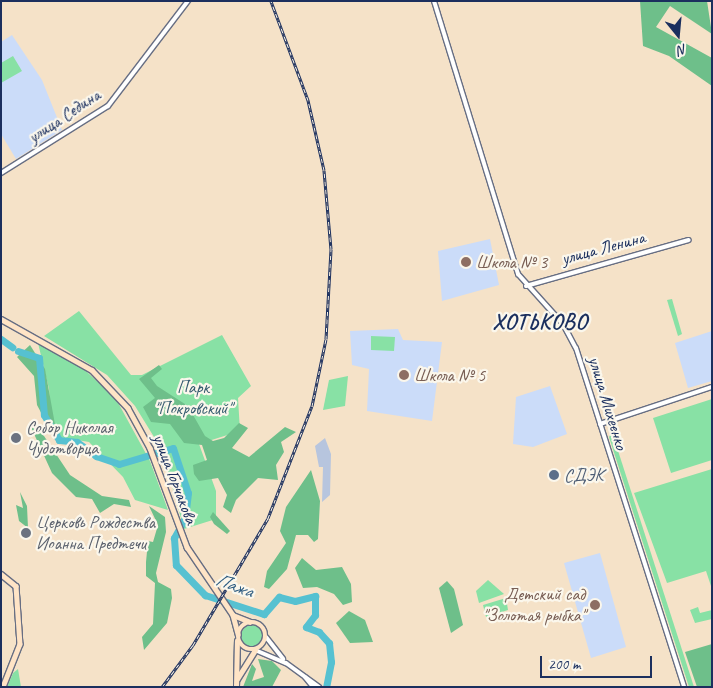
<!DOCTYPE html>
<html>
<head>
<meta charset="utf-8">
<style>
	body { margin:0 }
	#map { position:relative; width:713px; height:688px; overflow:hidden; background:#f5e2c8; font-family:Caveat,sans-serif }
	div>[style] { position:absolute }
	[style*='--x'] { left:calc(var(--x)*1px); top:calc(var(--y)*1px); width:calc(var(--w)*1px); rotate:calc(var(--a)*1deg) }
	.built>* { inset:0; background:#cbdcf9 }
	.industrial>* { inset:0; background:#b7c5de }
	.green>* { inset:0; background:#88e1a5 }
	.round { border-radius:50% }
	.forest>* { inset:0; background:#6ebf8a }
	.river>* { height:7px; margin:-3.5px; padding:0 3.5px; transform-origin:3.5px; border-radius:3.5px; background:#56c1d1 }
	.roads { filter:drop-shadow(1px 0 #676e83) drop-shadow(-1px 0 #676e83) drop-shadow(0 1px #676e83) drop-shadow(0 -1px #676e83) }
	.tertiary>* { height:4px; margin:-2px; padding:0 2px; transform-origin:2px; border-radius:2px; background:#fff }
	.secondary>* { height:4.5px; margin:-2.25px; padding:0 2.25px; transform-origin:2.25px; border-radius:2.25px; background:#ffe4c6 }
	.secondary>.ring { margin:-2.25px; padding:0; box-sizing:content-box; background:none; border:4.5px solid #ffe4c6; border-radius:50% }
	.rail>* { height:3px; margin-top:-1.5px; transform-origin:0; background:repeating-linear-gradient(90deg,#fbf7ec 0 4px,#1b2f5e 0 8px); box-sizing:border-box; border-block:1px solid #1b2f5e }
	.dots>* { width:14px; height:14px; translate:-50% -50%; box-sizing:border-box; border:2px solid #fbf7ec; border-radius:50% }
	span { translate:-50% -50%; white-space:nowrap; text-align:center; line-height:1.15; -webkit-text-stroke:4.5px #fbf7ec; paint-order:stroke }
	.street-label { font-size:18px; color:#1b2f5e }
	.education-label { font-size:18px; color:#785e54 }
	.left { translate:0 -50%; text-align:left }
	.right { translate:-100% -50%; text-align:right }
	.park-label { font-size:18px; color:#365c70 }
	.worship-label { font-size:18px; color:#5b616d }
	.service-label { font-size:18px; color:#4e5e75 }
	.water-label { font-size:19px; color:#2d5b80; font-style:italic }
	.district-label { font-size:22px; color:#1b2f5e; font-weight:700; letter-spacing:1px }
	.frame { position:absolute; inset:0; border:2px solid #1b2f5e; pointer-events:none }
	.north { position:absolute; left:653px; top:10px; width:50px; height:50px; -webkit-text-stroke:4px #fbf7ec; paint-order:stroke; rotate:163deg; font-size:14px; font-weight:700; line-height:20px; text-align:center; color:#1b2f5e }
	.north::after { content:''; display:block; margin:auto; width:18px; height:22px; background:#1b2f5e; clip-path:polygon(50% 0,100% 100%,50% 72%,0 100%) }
	.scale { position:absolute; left:540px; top:656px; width:112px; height:22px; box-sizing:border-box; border:2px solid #1b2f5e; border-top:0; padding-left:6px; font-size:15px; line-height:18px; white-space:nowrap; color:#1b2f5e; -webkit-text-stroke:4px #fbf7ec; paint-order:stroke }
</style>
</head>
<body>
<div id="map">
	<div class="built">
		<i style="clip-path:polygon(12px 35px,42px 80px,62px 130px,16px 159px,1px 134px,1px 42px)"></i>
		<i style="clip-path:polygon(490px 239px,499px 285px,442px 301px,438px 251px)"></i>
		<i style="clip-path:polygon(398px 329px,403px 340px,442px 342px,432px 421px,367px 411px,369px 369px,352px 365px,350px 331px)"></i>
		<i style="clip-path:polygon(712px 331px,712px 381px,688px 388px,675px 343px)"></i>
		<i style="clip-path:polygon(550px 386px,567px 434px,533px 447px,513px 444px,516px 397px)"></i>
		<i style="clip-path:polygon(600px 553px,626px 647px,591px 658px,564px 563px)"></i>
	</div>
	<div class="industrial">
		<i style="clip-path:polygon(325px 438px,331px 454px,330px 495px,322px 502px,323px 467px,319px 467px,315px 446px)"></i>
	</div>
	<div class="green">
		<i style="clip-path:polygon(13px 56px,22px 71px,1px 83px,1px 63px)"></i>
		<i style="clip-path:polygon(672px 299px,682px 334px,678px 336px,667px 300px)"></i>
		<i style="clip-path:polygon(79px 311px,131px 375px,142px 375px,222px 335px,251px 386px,238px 398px,240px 431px,199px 444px,216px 491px,216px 519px,184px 529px,162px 450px,135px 406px,107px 375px,44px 336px)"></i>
		<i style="clip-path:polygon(371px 336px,395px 337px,394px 351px,371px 350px)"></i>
		<i style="clip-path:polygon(38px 343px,86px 371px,116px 399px,150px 461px,168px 510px,135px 500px,123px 477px,89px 442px,59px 437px,51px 419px,49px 389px)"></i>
		<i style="clip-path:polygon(348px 376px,345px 406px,323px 410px,329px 380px)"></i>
		<i style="clip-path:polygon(712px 399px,712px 460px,671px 473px,653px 418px)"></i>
		<i style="clip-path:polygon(612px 432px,694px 687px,689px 687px,609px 437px)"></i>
		<i style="clip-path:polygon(712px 469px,712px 589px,706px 571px,667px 583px,634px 493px)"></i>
		<i style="clip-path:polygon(488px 580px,504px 594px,479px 603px,476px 591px)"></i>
		<i style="clip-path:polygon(506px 598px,508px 610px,486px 617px,483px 605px)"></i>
		<i style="clip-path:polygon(698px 607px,700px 613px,712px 610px,712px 619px,695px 623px,690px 610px)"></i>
		<i class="round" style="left:241px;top:625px;width:22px;height:22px"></i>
		<i style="clip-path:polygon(18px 669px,21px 687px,7px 687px,13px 673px)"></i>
	</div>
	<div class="forest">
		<i style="clip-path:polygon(640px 1px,707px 1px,712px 34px,670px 6px,656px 27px,712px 58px,712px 86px,669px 56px,643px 46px)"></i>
		<i style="clip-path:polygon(30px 345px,45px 369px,56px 430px,52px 433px,37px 405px,34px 376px,17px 357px)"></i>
		<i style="clip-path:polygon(159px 365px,162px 369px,151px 378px,157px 386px,188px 406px,205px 436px,213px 441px,224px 438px,239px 423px,248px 428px,232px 448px,249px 457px,285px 427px,296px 432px,281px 442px,284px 452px,276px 465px,278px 480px,258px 478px,236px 500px,231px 513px,223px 507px,227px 495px,218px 478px,199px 481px,194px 474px,193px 465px,207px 460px,202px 445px,184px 443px,170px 424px,151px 422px,143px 407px,155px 398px,139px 379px)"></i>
		<i style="clip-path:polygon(34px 421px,70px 475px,102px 496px,129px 500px,131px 507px,114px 504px,100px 513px,92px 499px,76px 497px,52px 473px,29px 423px)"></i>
		<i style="clip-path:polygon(311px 470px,320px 501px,318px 539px,314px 542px,308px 535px,296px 535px,287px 569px,269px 589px,264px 587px,267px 571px,286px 543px,280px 531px,286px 507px)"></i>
		<i style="clip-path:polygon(20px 492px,27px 506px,28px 528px,19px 521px,16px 505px,23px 508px)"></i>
		<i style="clip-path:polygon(149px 506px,165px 517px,166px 532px,156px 573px,158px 582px,171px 589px,172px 598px,167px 623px,144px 650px,142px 637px,153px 624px,155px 583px,146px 576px,146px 562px,148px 541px,153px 542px,158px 525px)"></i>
		<i style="clip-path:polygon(213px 512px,230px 531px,227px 534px,214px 524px,210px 517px)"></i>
		<i style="clip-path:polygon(302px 558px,316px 570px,342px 567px,351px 584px,352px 602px,343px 605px,334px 594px,317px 587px,303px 588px,295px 568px)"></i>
		<i style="clip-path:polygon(447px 581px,454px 589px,463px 625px,451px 633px,439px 588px)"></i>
		<i style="clip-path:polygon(349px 611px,365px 620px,373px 642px,350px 643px,336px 623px)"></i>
		<i style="clip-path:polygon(712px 644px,712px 687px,697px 687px,685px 652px)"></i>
		<i style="clip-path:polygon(258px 659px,272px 661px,281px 670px,272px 687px,243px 687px,252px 664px,256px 669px,252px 681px,264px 677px)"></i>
	</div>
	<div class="river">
		<i style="--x:1;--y:339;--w:14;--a:36"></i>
		<i style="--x:18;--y:351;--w:22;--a:18"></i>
		<i style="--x:39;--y:358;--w:57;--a:85"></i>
		<i style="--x:44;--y:415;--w:29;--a:59"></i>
		<i style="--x:59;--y:440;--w:18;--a:6"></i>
		<i style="--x:77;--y:442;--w:24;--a:36"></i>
		<i style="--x:96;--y:456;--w:24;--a:19"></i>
		<i style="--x:119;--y:464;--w:56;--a:-16.5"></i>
		<i style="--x:173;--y:448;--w:47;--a:71.6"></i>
		<i style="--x:188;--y:493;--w:25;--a:97"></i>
		<i style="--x:185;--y:518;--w:23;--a:119"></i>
		<i style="--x:174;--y:538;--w:27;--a:86"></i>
		<i style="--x:176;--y:565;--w:42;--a:46"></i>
		<i style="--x:205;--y:595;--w:62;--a:17.9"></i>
		<i style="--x:264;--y:614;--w:23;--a:-49"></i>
		<i style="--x:279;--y:597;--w:16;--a:14"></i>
		<i style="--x:295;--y:601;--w:21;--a:-14"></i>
		<i style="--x:315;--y:596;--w:19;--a:90"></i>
		<i style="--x:315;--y:615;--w:15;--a:127"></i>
		<i style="--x:306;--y:627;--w:14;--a:21"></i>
		<i style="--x:319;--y:632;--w:15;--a:48"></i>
		<i style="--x:329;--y:643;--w:19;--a:84"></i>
		<i style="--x:331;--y:662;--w:25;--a:101"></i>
	</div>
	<div class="roads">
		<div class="tertiary">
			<i style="--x:434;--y:1;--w:286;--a:72.9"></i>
			<i style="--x:518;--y:274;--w:67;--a:48"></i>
			<i style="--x:563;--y:324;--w:27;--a:62"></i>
			<i style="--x:576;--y:348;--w:356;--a:72.3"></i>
			<i style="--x:1;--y:173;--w:126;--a:-32.1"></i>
			<i style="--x:108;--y:106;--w:132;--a:-52.7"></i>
			<i style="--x:526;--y:286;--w:169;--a:-15.8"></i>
			<i style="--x:600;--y:424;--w:118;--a:-18.3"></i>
			<i style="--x:266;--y:637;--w:28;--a:52"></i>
			<i style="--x:255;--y:650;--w:34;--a:23"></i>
			<i style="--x:286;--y:663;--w:41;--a:36"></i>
			<i style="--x:305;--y:677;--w:13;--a:51"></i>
		</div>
		<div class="secondary">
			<i style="--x:1;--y:319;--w:104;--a:29.3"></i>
			<i style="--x:92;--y:370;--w:52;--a:46.5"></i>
			<i style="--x:128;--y:408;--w:46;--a:61.2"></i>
			<i style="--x:150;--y:448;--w:106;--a:69.5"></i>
			<i style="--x:187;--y:547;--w:82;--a:55.9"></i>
			<i style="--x:233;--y:615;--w:20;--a:75"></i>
			<i style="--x:1;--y:574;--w:19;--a:39"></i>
			<i style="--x:16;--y:586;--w:58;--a:86.1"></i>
			<i style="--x:20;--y:644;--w:46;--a:111.6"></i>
			<i style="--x:233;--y:615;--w:18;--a:22"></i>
			<i class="ring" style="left:238px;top:622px;width:23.5px;height:23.5px"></i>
			<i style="--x:237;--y:679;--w:34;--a:-58"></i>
			<i style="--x:236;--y:687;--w:46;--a:-88.8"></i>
		</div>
	</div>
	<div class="rail">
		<i style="--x:162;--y:687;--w:52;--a:-53.6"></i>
		<i style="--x:193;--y:645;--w:147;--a:-59.4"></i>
		<i style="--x:268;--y:518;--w:120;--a:-68.6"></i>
		<i style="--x:312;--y:406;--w:68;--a:-78.2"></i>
		<i style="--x:326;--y:339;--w:90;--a:-86.8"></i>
		<i style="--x:331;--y:249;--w:79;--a:-95.1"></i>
		<i style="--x:324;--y:170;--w:72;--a:-102.9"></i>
		<i style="--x:308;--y:100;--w:106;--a:-110.5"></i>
	</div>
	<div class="dots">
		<i style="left:466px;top:262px;background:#8d6e63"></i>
		<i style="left:404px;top:375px;background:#8d6e63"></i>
		<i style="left:16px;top:438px;background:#6b7280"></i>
		<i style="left:554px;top:475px;background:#5c6f8a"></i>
		<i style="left:26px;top:533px;background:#6b7280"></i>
		<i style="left:595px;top:605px;background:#8d6e63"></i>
	</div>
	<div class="street-label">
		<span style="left:64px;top:116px;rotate:-34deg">улица Седина</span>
		<span style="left:603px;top:248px;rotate:-15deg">улица Ленина</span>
		<span style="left:608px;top:403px;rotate:73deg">улица Михеенко</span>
		<span style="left:175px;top:479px;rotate:69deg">улица Горчакова</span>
	</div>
	<div class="education-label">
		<span class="left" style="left:476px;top:262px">Школа № 3</span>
		<span class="left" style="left:414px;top:375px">Школа № 5</span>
		<span class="right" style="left:585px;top:605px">Детский сад<br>"Золотая рыбка"</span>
	</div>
	<div class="park-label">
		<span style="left:193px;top:398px">Парк<br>"Покровский"</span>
	</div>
	<div class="worship-label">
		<span class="left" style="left:26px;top:438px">Собор Николая<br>Чудотворца</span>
		<span class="left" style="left:36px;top:533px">Церковь Рождества<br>Иоанна Предтечи</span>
	</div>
	<div class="service-label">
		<span class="left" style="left:564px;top:475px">СДЭК</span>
	</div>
	<div class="water-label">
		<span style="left:234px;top:586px;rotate:20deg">Пажа</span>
	</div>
	<div class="district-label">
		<span style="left:540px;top:323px">ХОТЬКОВО</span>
	</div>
	<div class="frame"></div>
	<div class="north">N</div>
	<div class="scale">200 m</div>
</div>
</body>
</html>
